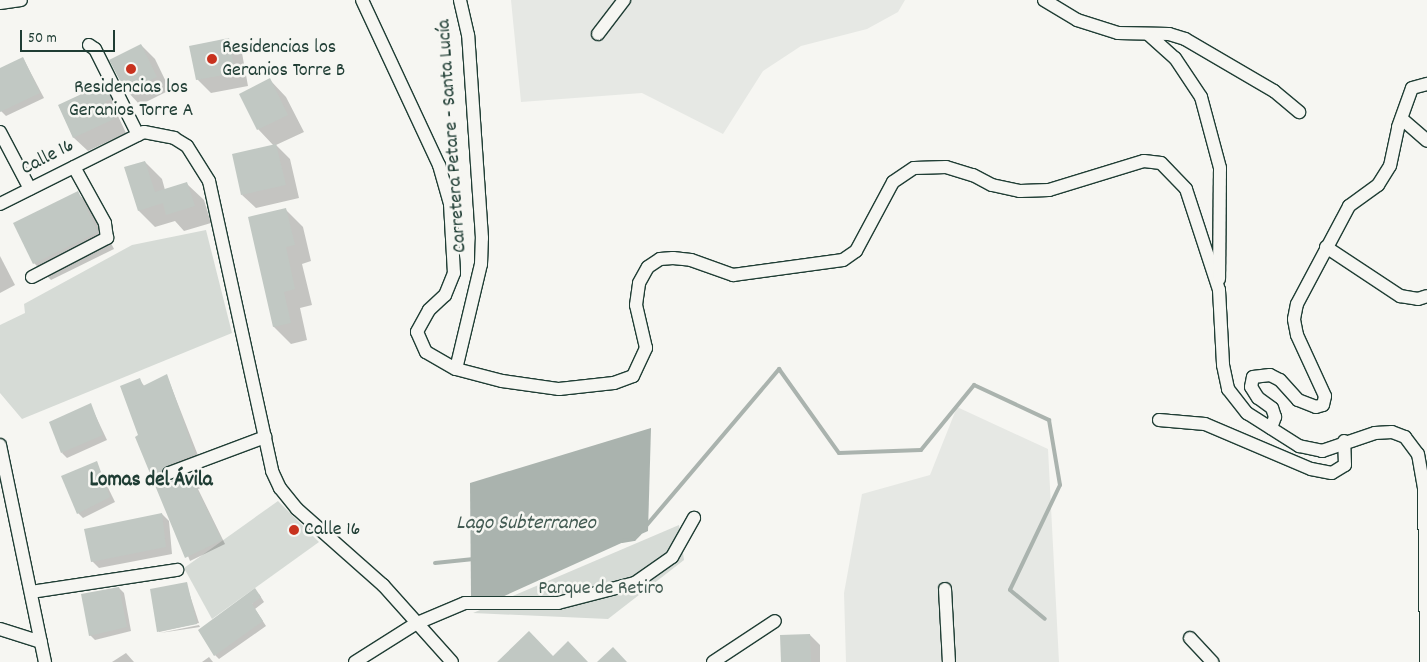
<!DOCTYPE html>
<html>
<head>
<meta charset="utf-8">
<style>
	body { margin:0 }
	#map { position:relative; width:1427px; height:662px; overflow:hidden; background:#f6f6f2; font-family:Dekko,sans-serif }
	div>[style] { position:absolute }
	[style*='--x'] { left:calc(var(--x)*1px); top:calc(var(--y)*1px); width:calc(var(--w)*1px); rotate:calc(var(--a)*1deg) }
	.built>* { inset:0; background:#e6e8e4 }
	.green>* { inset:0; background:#d6dbd6 }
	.water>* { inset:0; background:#aab3ae }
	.shadow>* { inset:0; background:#0003 }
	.stream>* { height:4px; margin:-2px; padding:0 2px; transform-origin:2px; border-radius:2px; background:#aab3ae }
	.building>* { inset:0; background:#c1c8c3 }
	.roads { filter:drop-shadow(1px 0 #1f3d34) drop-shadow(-1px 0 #1f3d34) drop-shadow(0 1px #1f3d34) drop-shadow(0 -1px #1f3d34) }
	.minor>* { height:12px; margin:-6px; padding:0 6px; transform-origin:6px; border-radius:6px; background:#f6f6f2 }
	.dots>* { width:14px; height:14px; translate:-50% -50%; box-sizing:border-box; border:2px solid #f6f6f2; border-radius:50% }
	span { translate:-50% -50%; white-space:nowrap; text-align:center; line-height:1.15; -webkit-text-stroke:5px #f6f6f2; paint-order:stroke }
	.poi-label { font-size:20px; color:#1f3d34 }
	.left { translate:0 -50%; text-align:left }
	.street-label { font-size:20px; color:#1f3d34 }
	.park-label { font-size:20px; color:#445d54 }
	.neighbourhood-label { font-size:21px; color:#1f3d34; font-weight:700 }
	.water-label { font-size:21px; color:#425a52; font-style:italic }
	.scale { position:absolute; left:20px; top:30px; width:95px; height:22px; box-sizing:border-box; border:2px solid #1f3d34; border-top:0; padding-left:6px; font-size:15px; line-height:18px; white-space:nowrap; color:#1f3d34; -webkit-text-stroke:4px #f6f6f2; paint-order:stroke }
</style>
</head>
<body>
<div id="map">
	<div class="built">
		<i style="clip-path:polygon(511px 0,905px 0,898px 12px,867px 29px,801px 46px,763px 71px,723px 134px,642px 93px,521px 102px)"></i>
		<i style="clip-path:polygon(957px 407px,1048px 449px,1059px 662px,846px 662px,844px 593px,862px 494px,930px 475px)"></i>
	</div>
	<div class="green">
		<i style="clip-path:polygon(206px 230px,232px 333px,22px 419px,0 393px,0 325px,25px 313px,24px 304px,132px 245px)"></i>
		<i style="clip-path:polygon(278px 501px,319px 542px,212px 619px,184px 568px)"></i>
		<i style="clip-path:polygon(679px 525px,684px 560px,608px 619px,473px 613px)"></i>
	</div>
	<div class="water">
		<i style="clip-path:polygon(651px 428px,648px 531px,502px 597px,471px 596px,470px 483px)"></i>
	</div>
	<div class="shadow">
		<i style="clip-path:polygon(229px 39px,242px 53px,248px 86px,211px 93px,197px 79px)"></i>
		<i style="clip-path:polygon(141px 45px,155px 59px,170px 90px,140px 105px,127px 91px)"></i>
		<i style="clip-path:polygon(23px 58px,44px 98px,6px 116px,0 110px,0 69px)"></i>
		<i style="clip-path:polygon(270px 80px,286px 97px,304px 132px,276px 145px,290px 159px,299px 198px,256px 208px,242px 195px,274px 146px,258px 129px)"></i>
		<i style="clip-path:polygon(103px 85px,117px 99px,124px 113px,118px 116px,126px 133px,88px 151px,74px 138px,59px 106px)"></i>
		<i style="clip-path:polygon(145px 162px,162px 179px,165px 190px,187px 184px,204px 200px,211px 223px,184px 231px,175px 221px,155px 227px,139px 211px)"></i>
		<i style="clip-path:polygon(77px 193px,94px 209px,114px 249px,51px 280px,34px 263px)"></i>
		<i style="clip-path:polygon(286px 210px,303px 227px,311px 261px,302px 264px,312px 305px,300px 308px,307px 340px,291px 344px,274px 327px,249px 218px)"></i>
		<i style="clip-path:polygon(0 256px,15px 285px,0 293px)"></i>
		<i style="clip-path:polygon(167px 376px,199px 458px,165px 479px,171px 482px,202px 472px,206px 476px,209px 485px,198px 489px,225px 544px,190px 561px,140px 436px,139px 379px,145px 387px)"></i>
		<i style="clip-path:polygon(90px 404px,107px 440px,67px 458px,62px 453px)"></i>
		<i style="clip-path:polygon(96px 463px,115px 502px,83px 518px,78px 513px)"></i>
		<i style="clip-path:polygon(162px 514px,169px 521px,172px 554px,99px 568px,92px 561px)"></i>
		<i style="clip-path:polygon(186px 583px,199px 623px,159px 632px,159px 631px)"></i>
		<i style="clip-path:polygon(119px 588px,124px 593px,131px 631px,95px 640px,90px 635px)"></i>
		<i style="clip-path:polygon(259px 594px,264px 602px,255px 609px,266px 626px,219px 659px,215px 655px)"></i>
		<i style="clip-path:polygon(199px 625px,200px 627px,160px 633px)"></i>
		<i style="clip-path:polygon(810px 635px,820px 645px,820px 662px,783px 662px)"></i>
		<i style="clip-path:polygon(126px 653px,134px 662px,112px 662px)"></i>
		<i style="clip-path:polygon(209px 657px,213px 662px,202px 662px)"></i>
	</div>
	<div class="stream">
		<i style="--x:646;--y:526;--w:206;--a:-49.7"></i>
		<i style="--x:779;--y:369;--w:103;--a:54.5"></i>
		<i style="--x:839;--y:453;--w:82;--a:-2.1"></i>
		<i style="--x:921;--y:450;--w:84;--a:-50.8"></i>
		<i style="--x:974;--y:385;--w:83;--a:25"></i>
		<i style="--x:1049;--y:420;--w:66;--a:80.4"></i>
		<i style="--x:1060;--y:485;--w:116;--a:115.5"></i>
		<i style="--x:1010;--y:590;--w:45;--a:39.6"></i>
		<i style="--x:622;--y:541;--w:12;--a:-9"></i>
		<i style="--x:634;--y:539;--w:8;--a:-45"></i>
		<i style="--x:435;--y:563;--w:39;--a:-6"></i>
	</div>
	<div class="building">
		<i style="clip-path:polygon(229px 38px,235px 73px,196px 80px,189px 46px)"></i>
		<i style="clip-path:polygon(141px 44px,157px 77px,126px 92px,109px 60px)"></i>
		<i style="clip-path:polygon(23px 57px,40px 93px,0 112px,0 68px)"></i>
		<i style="clip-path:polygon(270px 78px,288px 115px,257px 130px,239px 94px)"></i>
		<i style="clip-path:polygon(103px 84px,111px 99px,105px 102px,114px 119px,73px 138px,58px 105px)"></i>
		<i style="clip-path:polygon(276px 144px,286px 185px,241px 195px,232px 154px)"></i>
		<i style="clip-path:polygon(145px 161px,155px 192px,187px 182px,195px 206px,166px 215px,163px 203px,138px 211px,124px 167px)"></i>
		<i style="clip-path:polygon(78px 191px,98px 232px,33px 264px,13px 223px)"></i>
		<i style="clip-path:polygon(286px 208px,295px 245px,286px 247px,295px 289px,284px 292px,291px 323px,273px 327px,248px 217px)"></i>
		<i style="clip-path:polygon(167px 374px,195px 454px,166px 466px,161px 475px,171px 481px,202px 470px,206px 481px,195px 485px,222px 540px,185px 558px,135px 437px,138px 435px,120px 386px,140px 378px,143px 386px)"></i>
		<i style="clip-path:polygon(91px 403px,103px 435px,61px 453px,49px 422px)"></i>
		<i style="clip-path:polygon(97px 461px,110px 497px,77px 514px,61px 476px)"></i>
		<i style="clip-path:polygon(162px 513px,166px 547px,91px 562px,84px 529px)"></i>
		<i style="clip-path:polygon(187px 582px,197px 624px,157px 632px,150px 589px)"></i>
		<i style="clip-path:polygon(119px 587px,127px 627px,89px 636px,81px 594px)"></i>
		<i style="clip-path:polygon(255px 588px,261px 597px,252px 604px,263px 621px,214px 656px,198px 630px)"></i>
		<i style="clip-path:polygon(529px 631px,553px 656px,568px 641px,588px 662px,497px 662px)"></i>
		<i style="clip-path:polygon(810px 634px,811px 662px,781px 662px,780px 635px)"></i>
		<i style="clip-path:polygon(613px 647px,627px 662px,597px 662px)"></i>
	</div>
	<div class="roads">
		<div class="minor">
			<i style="--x:362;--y:0;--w:182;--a:65"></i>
			<i style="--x:439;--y:165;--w:41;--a:74.2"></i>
			<i style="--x:450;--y:204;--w:69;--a:86.7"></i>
			<i style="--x:454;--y:273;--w:24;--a:112"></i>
			<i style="--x:445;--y:295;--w:22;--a:137"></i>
			<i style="--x:429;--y:310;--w:25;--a:119"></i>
			<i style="--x:417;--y:332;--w:22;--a:66"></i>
			<i style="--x:426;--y:352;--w:34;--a:30"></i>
			<i style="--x:456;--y:369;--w:48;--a:14.6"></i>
			<i style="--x:502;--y:381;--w:58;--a:8"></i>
			<i style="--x:559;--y:389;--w:55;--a:-6.2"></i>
			<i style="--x:614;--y:383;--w:20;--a:-20"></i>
			<i style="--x:633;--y:376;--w:31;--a:-65"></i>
			<i style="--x:646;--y:348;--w:44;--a:-103.1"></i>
			<i style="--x:636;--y:305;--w:22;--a:-82"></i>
			<i style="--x:639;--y:283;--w:18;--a:-61"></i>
			<i style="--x:648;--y:267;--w:14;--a:-34"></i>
			<i style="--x:660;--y:259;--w:13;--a:-4"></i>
			<i style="--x:673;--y:258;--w:18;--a:6"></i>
			<i style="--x:691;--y:260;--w:45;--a:19.7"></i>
			<i style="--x:733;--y:275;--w:111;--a:-7.8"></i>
			<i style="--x:843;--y:260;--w:16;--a:-35"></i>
			<i style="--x:856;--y:251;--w:78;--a:-61.8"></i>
			<i style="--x:893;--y:182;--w:25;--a:-34"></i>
			<i style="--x:914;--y:168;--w:32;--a:-2"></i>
			<i style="--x:946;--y:167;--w:28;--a:17"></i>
			<i style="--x:973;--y:175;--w:21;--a:28"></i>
			<i style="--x:992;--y:185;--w:29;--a:12"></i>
			<i style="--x:1020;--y:191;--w:29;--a:-2"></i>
			<i style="--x:1049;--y:190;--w:99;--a:-17"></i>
			<i style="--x:1144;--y:161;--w:17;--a:7"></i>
			<i style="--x:1161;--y:163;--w:36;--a:46"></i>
			<i style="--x:1186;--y:189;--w:106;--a:71.9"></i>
			<i style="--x:1219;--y:290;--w:75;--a:86.9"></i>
			<i style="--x:1223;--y:365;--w:25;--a:78"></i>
			<i style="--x:1228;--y:389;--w:31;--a:52"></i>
			<i style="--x:1247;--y:413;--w:62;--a:32.4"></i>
			<i style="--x:1299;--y:446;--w:24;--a:12"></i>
			<i style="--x:1322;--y:451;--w:56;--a:-18.8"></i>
			<i style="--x:1375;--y:433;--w:17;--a:-3"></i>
			<i style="--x:1392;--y:432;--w:14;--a:21"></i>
			<i style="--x:1405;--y:437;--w:21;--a:53"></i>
			<i style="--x:1418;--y:454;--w:34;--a:80"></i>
			<i style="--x:1424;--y:487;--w:175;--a:89.3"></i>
			<i style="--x:1044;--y:0;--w:39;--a:31"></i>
			<i style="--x:1077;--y:20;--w:43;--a:17.6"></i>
			<i style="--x:1118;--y:33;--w:51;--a:1.1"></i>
			<i style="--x:1169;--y:34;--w:17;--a:17"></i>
			<i style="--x:1185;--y:39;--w:103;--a:30.3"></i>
			<i style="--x:1274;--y:91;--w:33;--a:40"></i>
			<i style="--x:0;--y:3;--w:21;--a:-8"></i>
			<i style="--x:598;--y:34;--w:43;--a:-52.6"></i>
			<i style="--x:1148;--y:34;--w:36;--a:42"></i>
			<i style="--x:1175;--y:58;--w:47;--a:56.3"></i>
			<i style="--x:1201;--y:97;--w:73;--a:75"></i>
			<i style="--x:1220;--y:168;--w:111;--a:90.5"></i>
			<i style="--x:89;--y:45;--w:7;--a:34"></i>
			<i style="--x:95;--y:49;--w:96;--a:63.4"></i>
			<i style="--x:1402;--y:119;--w:33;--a:41"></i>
			<i style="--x:0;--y:132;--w:64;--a:62.2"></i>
			<i style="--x:0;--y:204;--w:161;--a:-26.6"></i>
			<i style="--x:144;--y:132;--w:31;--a:11"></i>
			<i style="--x:174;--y:138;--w:15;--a:32"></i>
			<i style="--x:187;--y:146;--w:41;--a:57.8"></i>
			<i style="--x:209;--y:181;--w:297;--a:77.7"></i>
			<i style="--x:272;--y:471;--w:19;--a:65"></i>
			<i style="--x:280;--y:488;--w:27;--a:51"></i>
			<i style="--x:297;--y:509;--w:115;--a:41.5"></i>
			<i style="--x:383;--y:585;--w:103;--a:48.1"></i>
			<i style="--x:1326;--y:247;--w:89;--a:33.5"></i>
			<i style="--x:1400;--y:296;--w:18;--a:9"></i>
			<i style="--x:1418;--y:299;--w:9;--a:-18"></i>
			<i style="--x:32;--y:277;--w:85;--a:-27.5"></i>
			<i style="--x:107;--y:238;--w:15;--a:-98"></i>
			<i style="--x:105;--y:223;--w:64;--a:-119"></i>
			<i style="--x:456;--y:369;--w:108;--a:-76.6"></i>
			<i style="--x:481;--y:264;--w:26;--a:-88"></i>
			<i style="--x:482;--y:238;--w:203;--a:-93.9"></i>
			<i style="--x:468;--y:35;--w:36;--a:-103"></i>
			<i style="--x:1159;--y:420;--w:46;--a:5"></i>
			<i style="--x:1205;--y:424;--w:115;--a:23"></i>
			<i style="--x:1311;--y:469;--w:21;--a:11"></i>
			<i style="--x:1332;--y:473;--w:15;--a:-32"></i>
			<i style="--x:1345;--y:465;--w:24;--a:-92"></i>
			<i style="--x:1271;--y:428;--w:12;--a:-70"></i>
			<i style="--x:1275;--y:417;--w:9;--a:-108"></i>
			<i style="--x:1272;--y:408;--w:17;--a:-144"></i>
			<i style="--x:1258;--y:398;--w:13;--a:-122"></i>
			<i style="--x:1251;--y:387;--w:10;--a:-79"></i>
			<i style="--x:1253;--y:377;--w:17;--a:-7"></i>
			<i style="--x:1270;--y:375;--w:11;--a:27"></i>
			<i style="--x:1280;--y:380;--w:27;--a:48"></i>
			<i style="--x:1298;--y:400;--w:19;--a:21"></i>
			<i style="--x:1316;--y:407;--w:7;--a:-16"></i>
			<i style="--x:1323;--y:405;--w:9;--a:-77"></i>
			<i style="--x:1325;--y:396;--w:67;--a:-114.7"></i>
			<i style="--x:1297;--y:335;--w:16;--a:-101"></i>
			<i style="--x:1294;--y:319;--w:15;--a:-79"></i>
			<i style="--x:1297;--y:304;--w:111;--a:-62"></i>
			<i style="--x:1349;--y:206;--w:36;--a:-36"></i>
			<i style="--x:1378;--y:185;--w:22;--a:-58"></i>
			<i style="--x:1390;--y:166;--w:40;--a:-78"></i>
			<i style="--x:1398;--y:127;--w:41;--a:-70.3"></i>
			<i style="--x:1412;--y:88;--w:16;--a:-15"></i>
			<i style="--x:0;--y:445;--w:222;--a:78.3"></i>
			<i style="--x:169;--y:473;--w:103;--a:-20.6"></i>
			<i style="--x:945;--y:589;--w:73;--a:86.9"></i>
			<i style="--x:31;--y:592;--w:148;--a:-8.6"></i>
			<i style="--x:0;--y:629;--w:43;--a:17.6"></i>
			<i style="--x:1190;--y:638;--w:33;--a:47"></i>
			<i style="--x:355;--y:662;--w:71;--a:-32.3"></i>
			<i style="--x:415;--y:624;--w:54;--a:-22.8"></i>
			<i style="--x:465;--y:603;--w:93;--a:0"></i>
			<i style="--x:558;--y:603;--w:80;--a:-14.6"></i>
			<i style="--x:635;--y:583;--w:45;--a:-35.1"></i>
			<i style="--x:672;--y:557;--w:45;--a:-60.6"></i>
			<i style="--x:713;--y:662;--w:74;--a:-33.5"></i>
		</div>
	</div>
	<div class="dots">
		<i style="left:212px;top:59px;background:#c8321e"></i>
		<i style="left:131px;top:69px;background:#c8321e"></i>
		<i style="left:294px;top:530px;background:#c8321e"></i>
	</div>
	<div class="poi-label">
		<span class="left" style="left:222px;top:60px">Residencias los<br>Geranios Torre B</span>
		<span style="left:131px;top:100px">Residencias los<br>Geranios Torre A</span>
		<span class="left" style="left:304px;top:530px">Calle 16</span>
	</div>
	<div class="street-label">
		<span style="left:453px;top:136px;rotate:-94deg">Carretera Petare - Santa Lucía</span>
		<span style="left:48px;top:158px;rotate:-27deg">Calle 16</span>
	</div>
	<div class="park-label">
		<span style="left:601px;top:589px">Parque de Retiro</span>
	</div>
	<div class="neighbourhood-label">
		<span style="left:151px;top:481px">Lomas del Ávila</span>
	</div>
	<div class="water-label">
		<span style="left:526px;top:524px">Lago Subterraneo</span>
	</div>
	<div class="scale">50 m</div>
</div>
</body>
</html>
